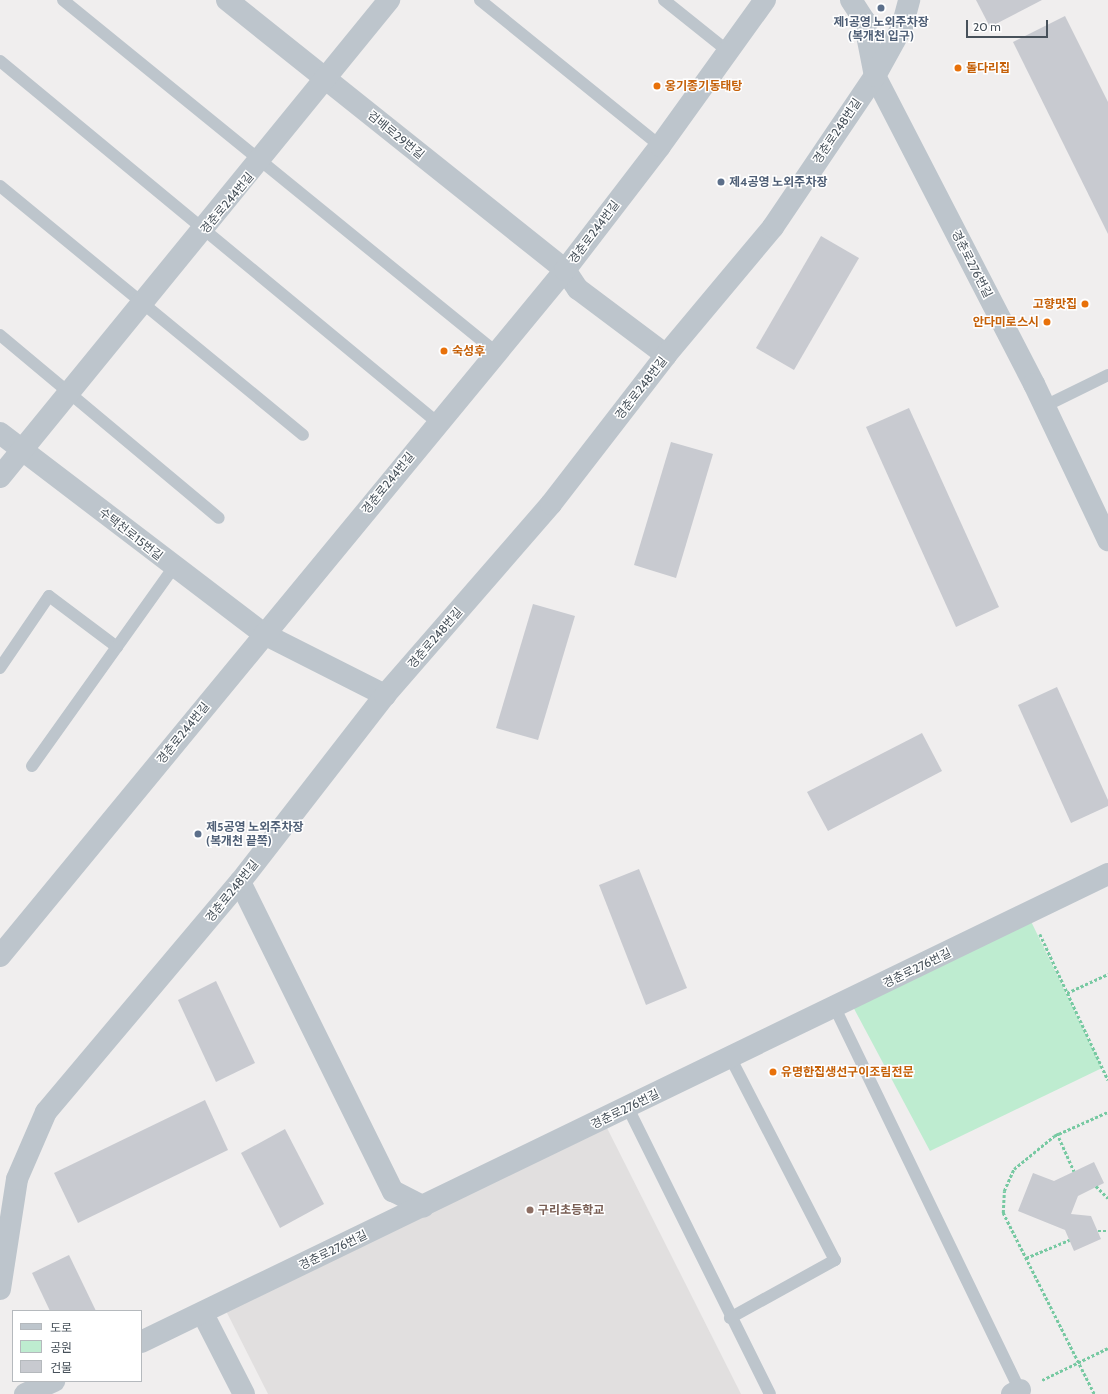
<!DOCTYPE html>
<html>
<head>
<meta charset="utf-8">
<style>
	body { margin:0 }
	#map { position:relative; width:1108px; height:1394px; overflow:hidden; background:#f0eeee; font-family:Cabin,"Noto Sans KR",sans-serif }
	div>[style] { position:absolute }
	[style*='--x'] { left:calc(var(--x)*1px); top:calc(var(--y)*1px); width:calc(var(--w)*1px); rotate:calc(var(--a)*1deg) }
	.education>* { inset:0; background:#e1dfdf }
	.green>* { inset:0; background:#beecd0 }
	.building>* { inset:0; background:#c8cad0 }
	.path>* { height:2.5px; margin-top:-1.25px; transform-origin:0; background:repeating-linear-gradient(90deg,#77c9a2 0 3px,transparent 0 5px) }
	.lane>* { height:12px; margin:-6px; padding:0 6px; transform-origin:6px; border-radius:6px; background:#bdc5cc }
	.street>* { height:22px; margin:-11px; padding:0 11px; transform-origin:11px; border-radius:11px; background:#bdc5cc }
	.dots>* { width:11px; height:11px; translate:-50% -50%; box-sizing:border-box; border:2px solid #fff; border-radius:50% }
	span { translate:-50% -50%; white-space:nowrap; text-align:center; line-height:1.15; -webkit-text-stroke:3px #fff; paint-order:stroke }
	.service-label { font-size:12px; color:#4e5e75; font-weight:700 }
	.left { translate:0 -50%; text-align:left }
	.food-label { font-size:12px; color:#c56008; font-weight:700 }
	.right { translate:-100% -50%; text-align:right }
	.street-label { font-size:12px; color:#47515a }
	.education-label { font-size:12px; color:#785e54; font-weight:700 }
	.legend { position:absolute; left:12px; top:1310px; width:130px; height:72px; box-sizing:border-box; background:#fff; border:1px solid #b5b9bd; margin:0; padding:5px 7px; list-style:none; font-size:12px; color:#47515a }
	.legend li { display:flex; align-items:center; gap:8px; height:20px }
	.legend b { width:20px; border:1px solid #b5b9bd }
	.scale { position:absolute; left:966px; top:20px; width:82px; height:18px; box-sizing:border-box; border:2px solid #47515a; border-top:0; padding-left:5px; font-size:12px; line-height:14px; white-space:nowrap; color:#47515a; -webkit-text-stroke:3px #fff; paint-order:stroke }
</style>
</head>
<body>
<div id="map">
	<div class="education">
		<i style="clip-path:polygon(602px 1118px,741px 1394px,268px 1394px,221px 1301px)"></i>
	</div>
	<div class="green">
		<i style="clip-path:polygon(1026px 911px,1102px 1068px,930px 1151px,851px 1003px)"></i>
	</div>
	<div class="building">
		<i style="clip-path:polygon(976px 0,1042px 0,990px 27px)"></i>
		<i style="clip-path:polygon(1065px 16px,1108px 102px,1108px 234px,1013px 42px)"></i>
		<i style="clip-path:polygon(821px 236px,859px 258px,794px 370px,756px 348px)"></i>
		<i style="clip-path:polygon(909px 408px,999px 607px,956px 627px,866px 427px)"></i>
		<i style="clip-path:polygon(671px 442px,713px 454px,676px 578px,634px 565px)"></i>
		<i style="clip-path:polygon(533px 604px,575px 616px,538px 740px,496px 728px)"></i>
		<i style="clip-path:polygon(1057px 687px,1108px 800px,1108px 806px,1071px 823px,1018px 705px)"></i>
		<i style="clip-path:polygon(922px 733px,942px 771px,828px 831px,807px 792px)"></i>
		<i style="clip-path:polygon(639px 869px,687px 988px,646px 1005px,599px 885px)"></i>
		<i style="clip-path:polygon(216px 981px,255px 1063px,216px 1082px,178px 1000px)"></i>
		<i style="clip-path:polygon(205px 1100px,228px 1150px,78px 1223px,54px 1173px)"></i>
		<i style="clip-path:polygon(285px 1129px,324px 1204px,280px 1228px,241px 1153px)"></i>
		<i style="clip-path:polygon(1094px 1162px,1104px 1183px,1078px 1196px,1071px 1214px,1091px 1216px,1101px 1239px,1074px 1251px,1065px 1230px,1018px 1211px,1033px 1173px,1054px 1181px)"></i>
		<i style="clip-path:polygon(69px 1255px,96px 1311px,50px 1311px,32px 1273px)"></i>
	</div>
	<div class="path">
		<i style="--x:1040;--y:934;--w:161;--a:65"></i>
		<i style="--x:1067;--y:993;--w:45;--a:-24.9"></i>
		<i style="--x:1057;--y:1133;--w:42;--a:65.9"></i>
		<i style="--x:1096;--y:1186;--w:17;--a:45"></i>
		<i style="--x:1098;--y:1231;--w:10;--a:0"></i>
		<i style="--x:1026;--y:1258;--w:47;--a:-22.7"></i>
		<i style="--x:1042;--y:1380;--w:73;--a:-25.9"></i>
		<i style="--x:1094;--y:1394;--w:203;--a:-116.7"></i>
		<i style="--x:1003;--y:1213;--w:22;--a:-87"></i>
		<i style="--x:1004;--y:1191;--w:24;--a:-66"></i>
		<i style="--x:1014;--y:1169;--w:52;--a:-39.5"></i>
		<i style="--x:1054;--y:1136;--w:59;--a:-24"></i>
	</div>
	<div class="lane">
		<i style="--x:63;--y:0;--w:559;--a:39.12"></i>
		<i style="--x:480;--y:0;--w:232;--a:39"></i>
		<i style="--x:664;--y:0;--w:83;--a:38.7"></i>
		<i style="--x:0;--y:61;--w:568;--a:39.57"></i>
		<i style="--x:0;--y:186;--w:392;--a:39.4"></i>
		<i style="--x:0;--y:335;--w:285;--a:39.9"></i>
		<i style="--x:1045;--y:406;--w:70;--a:-26.2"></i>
		<i style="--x:0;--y:668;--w:87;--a:-55.8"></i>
		<i style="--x:49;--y:596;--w:85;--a:36.9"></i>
		<i style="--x:32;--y:766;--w:244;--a:-54.5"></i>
		<i style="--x:835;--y:1008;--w:429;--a:64.2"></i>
		<i style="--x:729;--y:1055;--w:231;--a:62.7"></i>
		<i style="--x:835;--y:1260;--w:120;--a:151.1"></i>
		<i style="--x:628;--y:1108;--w:319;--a:63.6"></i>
	</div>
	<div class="street">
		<i style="--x:227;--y:0;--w:433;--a:38.6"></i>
		<i style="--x:565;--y:270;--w:23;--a:56"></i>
		<i style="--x:578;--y:289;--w:110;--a:36.9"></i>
		<i style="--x:851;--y:0;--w:24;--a:57"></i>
		<i style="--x:864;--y:20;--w:57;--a:78.9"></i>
		<i style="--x:875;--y:76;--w:347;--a:62.7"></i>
		<i style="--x:1034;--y:384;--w:173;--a:64.6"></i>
		<i style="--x:0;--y:433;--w:332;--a:37.3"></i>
		<i style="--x:264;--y:634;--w:136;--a:26.8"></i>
		<i style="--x:0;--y:477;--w:616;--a:-50.8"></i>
		<i style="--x:240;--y:882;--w:345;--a:63.7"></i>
		<i style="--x:393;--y:1191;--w:34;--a:27"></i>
		<i style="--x:0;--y:956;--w:889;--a:-50.52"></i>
		<i style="--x:565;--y:270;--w:156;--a:-52.5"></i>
		<i style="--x:660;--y:146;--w:180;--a:-54.3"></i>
		<i style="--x:0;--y:1289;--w:111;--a:-81.2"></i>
		<i style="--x:17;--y:1179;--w:73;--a:-66.6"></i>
		<i style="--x:46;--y:1112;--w:301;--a:-49.9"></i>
		<i style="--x:240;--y:882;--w:237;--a:-52.2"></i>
		<i style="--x:385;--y:695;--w:253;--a:-49"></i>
		<i style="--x:551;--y:504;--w:188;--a:-52.3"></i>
		<i style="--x:666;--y:355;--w:167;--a:-50.1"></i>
		<i style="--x:773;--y:227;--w:182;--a:-56"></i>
		<i style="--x:875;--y:76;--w:56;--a:-61.1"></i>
		<i style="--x:902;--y:27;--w:28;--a:-75"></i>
		<i style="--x:203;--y:1314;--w:90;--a:62.9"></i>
		<i style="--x:141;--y:1342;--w:1074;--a:-25.83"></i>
		<i style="--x:25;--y:1394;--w:32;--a:-24"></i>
		<i style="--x:1012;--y:1394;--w:9;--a:-27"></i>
	</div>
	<div class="dots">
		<i style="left:881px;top:8px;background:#5c6f8a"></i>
		<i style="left:958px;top:68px;background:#e8710a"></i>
		<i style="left:657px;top:86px;background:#e8710a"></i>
		<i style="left:721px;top:182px;background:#5c6f8a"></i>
		<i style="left:1085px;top:304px;background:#e8710a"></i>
		<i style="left:1047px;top:322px;background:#e8710a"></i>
		<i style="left:444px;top:351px;background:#e8710a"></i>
		<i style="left:198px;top:834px;background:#5c6f8a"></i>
		<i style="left:773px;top:1072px;background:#e8710a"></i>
		<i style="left:530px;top:1210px;background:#8d6e63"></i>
	</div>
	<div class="service-label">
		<span style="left:881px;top:29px">제1공영 노외주차장<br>(복개천 입구)</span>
		<span class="left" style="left:729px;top:182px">제4공영 노외주차장</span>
		<span class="left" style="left:206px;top:834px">제5공영 노외주차장<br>(복개천 끝쪽)</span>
	</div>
	<div class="food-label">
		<span class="left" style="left:966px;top:68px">돌다리집</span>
		<span class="left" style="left:665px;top:86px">옹기종기동태탕</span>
		<span class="right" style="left:1077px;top:304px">고향맛집</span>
		<span class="right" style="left:1039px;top:322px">안다미로스시</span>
		<span class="left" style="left:452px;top:351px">숙성후</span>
		<span class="left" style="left:781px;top:1072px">유명한집생선구이조림전문</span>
	</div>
	<div class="street-label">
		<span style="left:837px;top:131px;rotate:-56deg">경춘로248번길</span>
		<span style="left:396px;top:135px;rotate:39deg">검배로29번길</span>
		<span style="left:227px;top:203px;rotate:-50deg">경춘로244번길</span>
		<span style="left:594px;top:232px;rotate:-53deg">경춘로244번길</span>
		<span style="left:972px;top:264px;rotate:63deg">경춘로276번길</span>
		<span style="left:641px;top:388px;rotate:-52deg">경춘로248번길</span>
		<span style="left:388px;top:483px;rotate:-51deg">경춘로244번길</span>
		<span style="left:131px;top:534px;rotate:38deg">수택천로15번길</span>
		<span style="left:435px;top:638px;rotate:-49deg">경춘로248번길</span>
		<span style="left:183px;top:733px;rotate:-51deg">경춘로244번길</span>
		<span style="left:232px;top:891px;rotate:-51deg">경춘로248번길</span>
		<span style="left:917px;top:968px;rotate:-26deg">경춘로276번길</span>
		<span style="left:625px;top:1109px;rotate:-26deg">경춘로276번길</span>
		<span style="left:333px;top:1250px;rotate:-26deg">경춘로276번길</span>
	</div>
	<div class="education-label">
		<span class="left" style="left:538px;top:1210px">구리초등학교</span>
	</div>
	<ul class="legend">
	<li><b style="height:5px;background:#bdc5cc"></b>도로</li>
	<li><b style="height:11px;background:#beecd0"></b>공원</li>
	<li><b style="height:11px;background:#c8cad0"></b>건물</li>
	</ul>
	<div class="scale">20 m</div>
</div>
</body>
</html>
